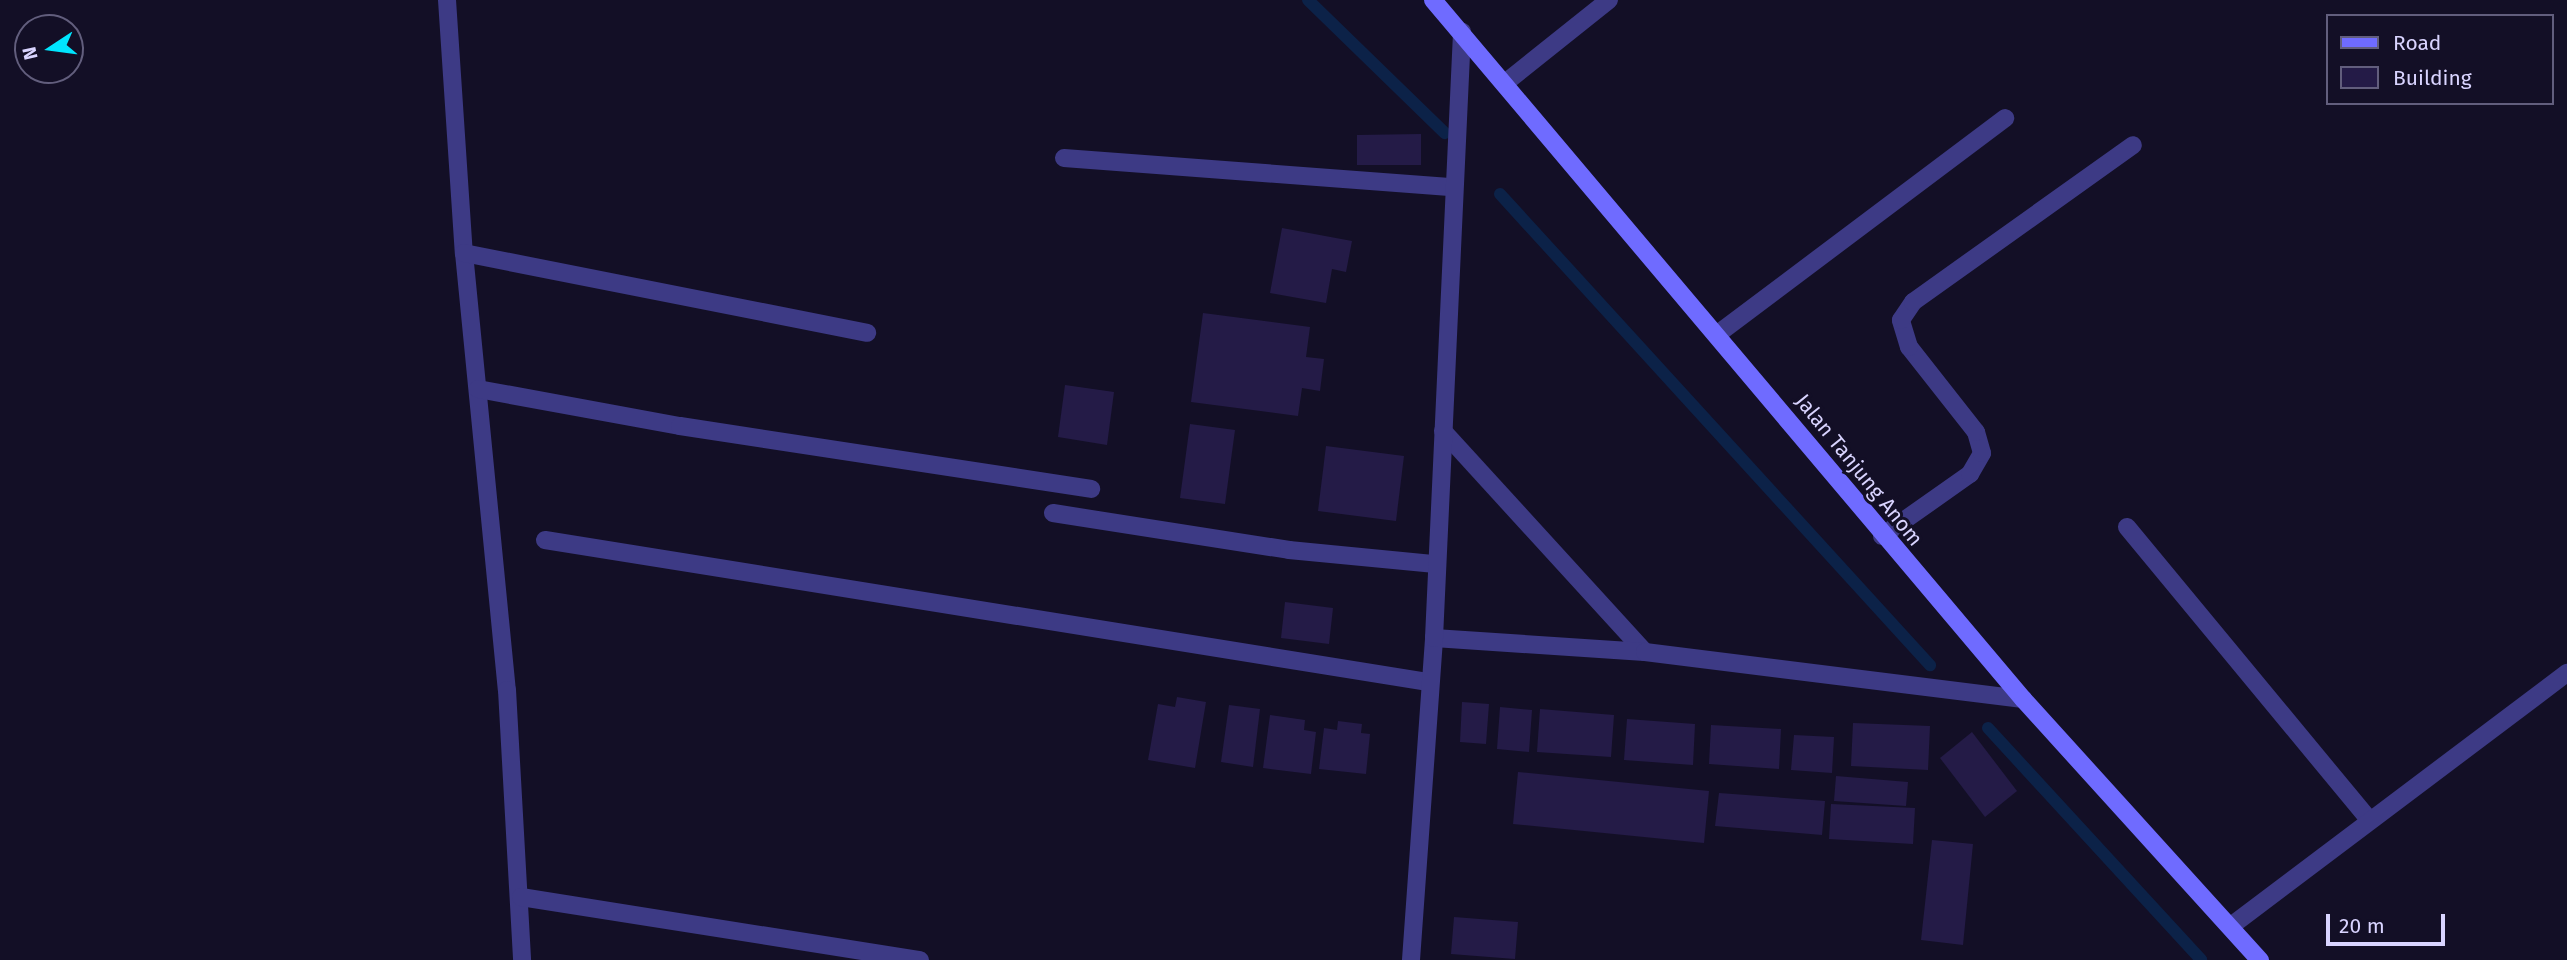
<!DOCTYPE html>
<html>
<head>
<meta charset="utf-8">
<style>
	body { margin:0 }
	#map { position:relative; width:2567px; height:960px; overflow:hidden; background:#130f26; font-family:"Fira Sans",sans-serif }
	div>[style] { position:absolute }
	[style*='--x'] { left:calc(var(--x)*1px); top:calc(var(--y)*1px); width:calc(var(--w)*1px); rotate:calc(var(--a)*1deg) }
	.stream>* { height:12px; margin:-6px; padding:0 6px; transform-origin:6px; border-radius:6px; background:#0c2248 }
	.building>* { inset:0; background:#241b47 }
	.lane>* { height:18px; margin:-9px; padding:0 9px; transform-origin:9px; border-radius:9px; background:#3d3a85 }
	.street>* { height:18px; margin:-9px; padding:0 9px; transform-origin:9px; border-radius:9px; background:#3d3a85 }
	.secondary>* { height:18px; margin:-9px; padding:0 9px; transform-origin:9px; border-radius:9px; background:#6f6bff }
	span { translate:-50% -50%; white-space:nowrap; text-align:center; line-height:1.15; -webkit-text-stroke:6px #130f26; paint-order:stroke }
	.street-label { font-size:21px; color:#d9d4ff }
	.legend { position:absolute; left:2326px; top:14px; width:228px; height:91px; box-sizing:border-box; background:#130f26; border:2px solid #625e7d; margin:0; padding:9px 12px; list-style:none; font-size:21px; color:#d9d4ff }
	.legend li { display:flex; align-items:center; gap:14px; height:35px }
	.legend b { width:35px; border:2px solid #625e7d }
	.north { position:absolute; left:14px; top:14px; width:70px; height:70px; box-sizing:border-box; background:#130f26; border:2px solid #625e7d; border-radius:50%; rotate:257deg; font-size:19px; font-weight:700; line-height:28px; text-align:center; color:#d9d4ff }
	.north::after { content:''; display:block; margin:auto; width:24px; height:32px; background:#00e5ff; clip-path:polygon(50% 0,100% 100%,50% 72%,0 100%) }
	.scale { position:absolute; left:2326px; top:914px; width:119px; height:32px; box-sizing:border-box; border:4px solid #d9d4ff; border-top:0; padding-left:9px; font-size:21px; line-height:24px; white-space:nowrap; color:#d9d4ff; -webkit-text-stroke:5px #130f26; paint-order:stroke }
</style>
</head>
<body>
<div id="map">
	<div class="stream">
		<i style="--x:1308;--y:0;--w:191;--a:44.2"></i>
		<i style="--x:1500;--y:194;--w:638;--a:47.61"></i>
		<i style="--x:1988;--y:728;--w:315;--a:47.4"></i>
	</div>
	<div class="building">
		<i style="clip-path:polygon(1421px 134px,1421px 165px,1357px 165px,1357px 135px)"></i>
		<i style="clip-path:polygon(1282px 228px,1352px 241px,1346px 272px,1332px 269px,1326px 303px,1270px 293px)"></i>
		<i style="clip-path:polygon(1203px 313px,1310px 327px,1306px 357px,1324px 359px,1320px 391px,1302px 388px,1298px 416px,1191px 402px)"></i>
		<i style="clip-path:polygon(1065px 385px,1114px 392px,1107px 445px,1058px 437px)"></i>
		<i style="clip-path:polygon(1190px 424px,1235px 430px,1225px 504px,1180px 498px)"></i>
		<i style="clip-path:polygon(1326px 446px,1404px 456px,1396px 521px,1318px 511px)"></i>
		<i style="clip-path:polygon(1285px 602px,1333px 608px,1329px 644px,1281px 638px)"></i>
		<i style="clip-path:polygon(1177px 697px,1206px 702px,1195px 768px,1148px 760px,1158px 704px,1175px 707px)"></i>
		<i style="clip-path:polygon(1462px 702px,1489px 704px,1486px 744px,1460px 742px)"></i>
		<i style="clip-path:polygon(1229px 705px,1260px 709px,1253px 767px,1221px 762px)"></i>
		<i style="clip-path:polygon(1500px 707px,1532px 710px,1529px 752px,1497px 749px)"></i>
		<i style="clip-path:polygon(1540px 709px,1614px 715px,1611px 757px,1537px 752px)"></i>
		<i style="clip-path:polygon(1270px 715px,1305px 720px,1304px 730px,1316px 732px,1311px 774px,1263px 768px)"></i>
		<i style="clip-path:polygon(1627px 719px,1695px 724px,1693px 765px,1624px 760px)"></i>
		<i style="clip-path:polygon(1338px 721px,1362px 724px,1361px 733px,1370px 734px,1366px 774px,1319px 769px,1324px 728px,1337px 730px)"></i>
		<i style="clip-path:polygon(1853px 723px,1930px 726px,1928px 770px,1851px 766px)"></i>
		<i style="clip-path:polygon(1711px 725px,1781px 729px,1779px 769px,1709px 764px)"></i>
		<i style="clip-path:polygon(1972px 732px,2017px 791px,1985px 817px,1940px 758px)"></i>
		<i style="clip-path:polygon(1794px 735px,1834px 737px,1832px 773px,1791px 770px)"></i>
		<i style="clip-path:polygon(1518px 772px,1709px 791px,1704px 843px,1513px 824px)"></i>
		<i style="clip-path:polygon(1836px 776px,1908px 782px,1906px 806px,1834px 801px)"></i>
		<i style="clip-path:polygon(1719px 793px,1825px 801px,1822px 835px,1715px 826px)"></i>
		<i style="clip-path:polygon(1831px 804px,1915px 808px,1913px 844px,1829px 839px)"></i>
		<i style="clip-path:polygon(1932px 840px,1973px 844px,1963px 945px,1921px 940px)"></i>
		<i style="clip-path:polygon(1454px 917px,1518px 922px,1515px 959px,1451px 954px)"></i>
	</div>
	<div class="lane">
		<i style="--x:1505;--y:83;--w:133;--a:-38.6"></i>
		<i style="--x:1719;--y:333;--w:358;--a:-36.9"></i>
		<i style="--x:2127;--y:527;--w:381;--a:50.4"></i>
		<i style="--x:1882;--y:536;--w:108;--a:-35.2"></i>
		<i style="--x:1970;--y:474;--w:24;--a:-60"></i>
		<i style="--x:1982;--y:453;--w:22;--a:-106"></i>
		<i style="--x:1976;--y:432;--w:108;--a:-128.2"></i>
		<i style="--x:1909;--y:347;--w:28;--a:-107"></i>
		<i style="--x:1901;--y:320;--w:22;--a:-56"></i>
		<i style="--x:1913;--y:302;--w:270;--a:-35.5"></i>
		<i style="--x:2231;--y:926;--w:421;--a:-37"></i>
	</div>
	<div class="street">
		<i style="--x:447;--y:0;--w:254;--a:86.2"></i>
		<i style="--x:464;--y:253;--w:439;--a:84.4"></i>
		<i style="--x:507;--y:690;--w:270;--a:86.8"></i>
		<i style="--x:1064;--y:158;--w:390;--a:4.3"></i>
		<i style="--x:464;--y:253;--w:411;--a:11.2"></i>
		<i style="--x:478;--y:389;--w:205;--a:10.4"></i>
		<i style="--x:680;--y:426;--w:416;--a:8.7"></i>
		<i style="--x:1443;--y:431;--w:299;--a:47.6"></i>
		<i style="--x:1053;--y:513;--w:239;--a:8.9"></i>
		<i style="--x:1289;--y:550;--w:147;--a:5.5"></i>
		<i style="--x:545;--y:540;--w:895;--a:9.13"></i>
		<i style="--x:1434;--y:638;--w:211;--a:3.8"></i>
		<i style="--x:1645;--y:652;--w:381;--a:7.1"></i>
		<i style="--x:521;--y:897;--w:404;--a:9"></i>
		<i style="--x:1411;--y:960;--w:323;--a:-85.9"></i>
		<i style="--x:1434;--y:638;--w:607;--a:-87.35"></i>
	</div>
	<div class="secondary">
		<i style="--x:1433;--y:0;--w:915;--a:49.83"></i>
		<i style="--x:2023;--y:699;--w:353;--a:47.8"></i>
	</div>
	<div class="street-label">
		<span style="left:1859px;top:470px;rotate:51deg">Jalan Tanjung Anom</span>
	</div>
	<ul class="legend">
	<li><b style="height:9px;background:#6f6bff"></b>Road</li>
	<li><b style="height:19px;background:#241b47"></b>Building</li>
	</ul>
	<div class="north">N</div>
	<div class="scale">20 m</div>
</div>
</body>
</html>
